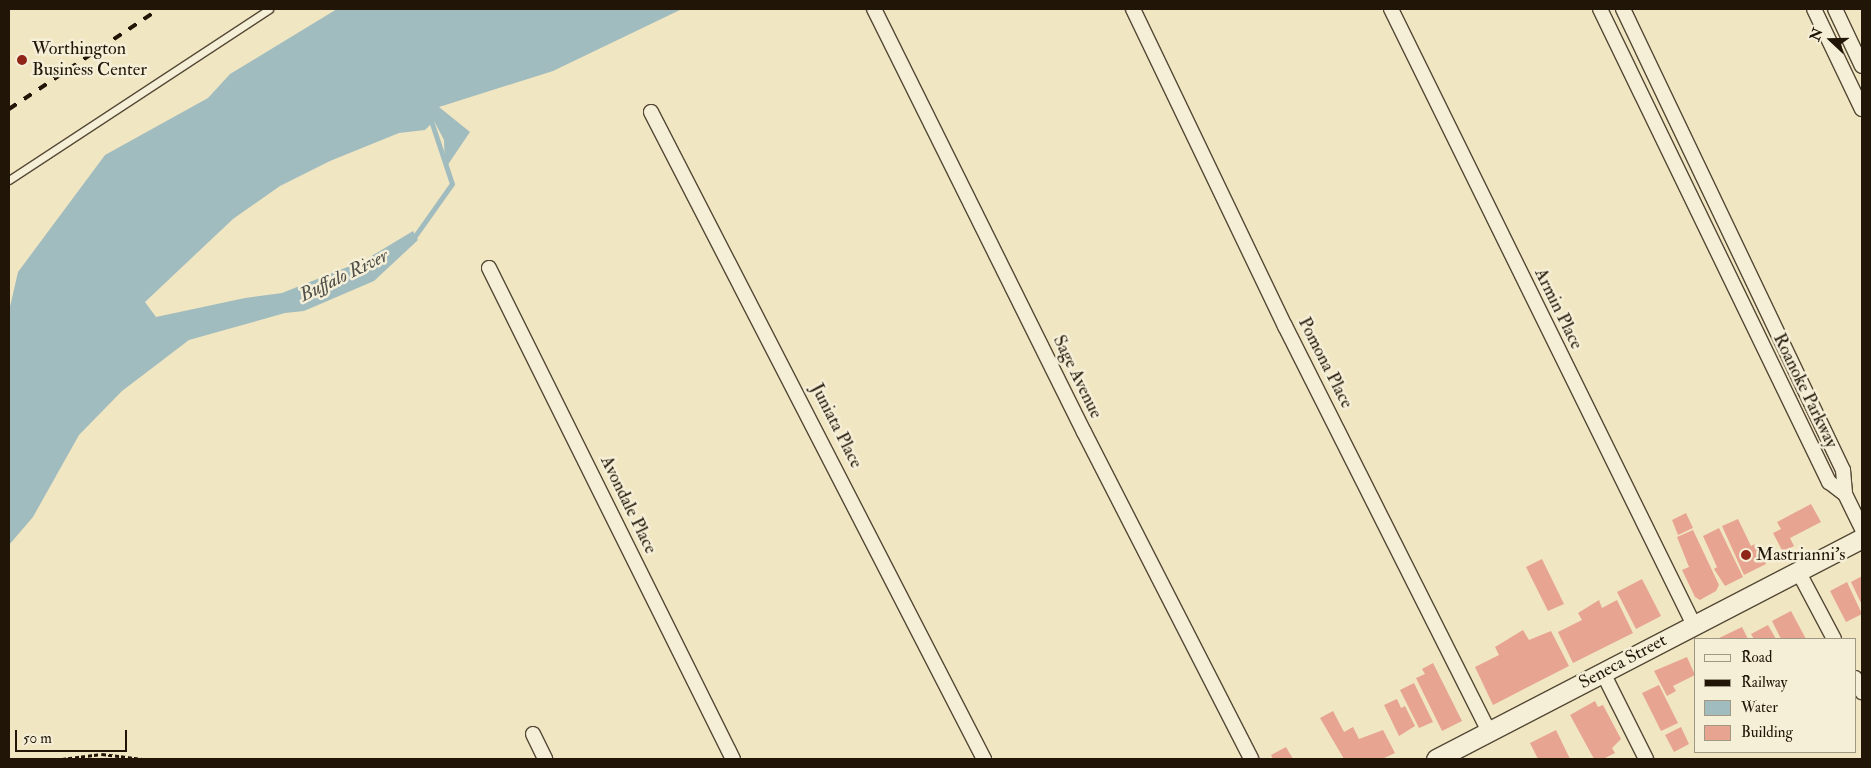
<!DOCTYPE html>
<html>
<head>
<meta charset="utf-8">
<style>
	body { margin:0 }
	#map { position:relative; width:1871px; height:768px; overflow:hidden; background:#f1e6c2; font-family:"IM FELL Double Pica",serif }
	div>[style] { position:absolute }
	[style*='--x'] { left:calc(var(--x)*1px); top:calc(var(--y)*1px); width:calc(var(--w)*1px); rotate:calc(var(--a)*1deg) }
	.water>* { inset:0; background:#a1bcbf }
	.stream>* { height:4.5px; margin:-2.25px; padding:0 2.25px; transform-origin:2.25px; border-radius:2.25px; background:#a1bcbf }
	.building>* { inset:0; background:#e7a491 }
	.path>* { height:2.5px; margin-top:-1.25px; transform-origin:0; background:repeating-linear-gradient(90deg,#211508 0 4px,transparent 0 6.5px) }
	.roads { filter:drop-shadow(1px 0 #554936) drop-shadow(-1px 0 #554936) drop-shadow(0 1px #554936) drop-shadow(0 -1px #554936) }
	.service>* { height:7px; margin:-3.5px; padding:0 3.5px; transform-origin:3.5px; border-radius:3.5px; background:#f6efd7 }
	.minor>* { height:14px; margin:-7px; padding:0 7px; transform-origin:7px; border-radius:7px; background:#f6efd7 }
	.secondary>* { height:19px; margin:-9.5px; padding:0 9.5px; transform-origin:9.5px; border-radius:9.5px; background:#f6efd7 }
	.rail>* { height:4px; margin-top:-2px; transform-origin:0; background:repeating-linear-gradient(90deg,#211508 0 9px,transparent 0 18px) }
	.dots>* { width:14px; height:14px; translate:-50% -50%; box-sizing:border-box; border:2px solid #f6efd7; border-radius:50% }
	span { translate:-50% -50%; white-space:nowrap; text-align:center; line-height:1.15; -webkit-text-stroke:5px #f6efd7; paint-order:stroke }
	.poi-label { font-size:18px; color:#211508 }
	.left { translate:0 -50%; text-align:left }
	.street-label { font-size:18px; color:#211508 }
	.water-label { font-size:19px; color:#4e4f48; font-style:italic }
	.frame { position:absolute; inset:0; border:10px solid #211508; pointer-events:none }
	.legend { position:absolute; left:1694px; top:638px; width:162px; height:115px; box-sizing:border-box; background:#f6efd7; border:1px solid #a19884; margin:0; padding:6px 9px; list-style:none; font-size:15px; color:#211508 }
	.legend li { display:flex; align-items:center; gap:10px; height:25px }
	.legend b { width:25px; border:1px solid #a19884 }
	.north { position:absolute; left:1806px; top:15px; width:50px; height:50px; -webkit-text-stroke:4px #f6efd7; paint-order:stroke; rotate:291deg; font-size:14px; font-weight:700; line-height:20px; text-align:center; color:#211508 }
	.north::after { content:''; display:block; margin:auto; width:18px; height:22px; background:#211508; clip-path:polygon(50% 0,100% 100%,50% 72%,0 100%) }
	.scale { position:absolute; left:15px; top:730px; width:112px; height:22px; box-sizing:border-box; border:2px solid #211508; border-top:0; padding-left:6px; font-size:15px; line-height:18px; white-space:nowrap; color:#211508; -webkit-text-stroke:4px #f6efd7; paint-order:stroke }
</style>
</head>
<body>
<div id="map">
	<div class="water">
		<i style="clip-path:polygon(337px 9px,682px 9px,553px 71px,439px 107px,470px 132px,445px 169px,444px 140px,434px 121px,425px 130px,399px 133px,330px 161px,280px 186px,233px 219px,145px 302px,156px 317px,245px 298px,282px 293px,365px 260px,413px 231px,418px 240px,374px 281px,304px 311px,285px 313px,189px 340px,122px 391px,79px 435px,33px 517px,9px 545px,9px 311px,18px 272px,105px 155px,208px 98px,230px 74px)"></i>
	</div>
	<div class="stream">
		<i style="--x:413;--y:239;--w:67;--a:-54.7"></i>
		<i style="--x:452;--y:184;--w:70;--a:-108.4"></i>
	</div>
	<div class="building">
		<i style="clip-path:polygon(1811px 504px,1821px 522px,1790px 538px,1794px 546px,1783px 552px,1773px 533px,1781px 529px,1777px 522px)"></i>
		<i style="clip-path:polygon(1686px 513px,1693px 528px,1678px 535px,1672px 520px)"></i>
		<i style="clip-path:polygon(1738px 519px,1751px 546px,1755px 544px,1766px 564px,1744px 575px,1722px 526px)"></i>
		<i style="clip-path:polygon(1719px 528px,1743px 577px,1725px 586px,1714px 569px,1717px 567px,1703px 536px)"></i>
		<i style="clip-path:polygon(1693px 530px,1719px 585px,1716px 591px,1700px 600px,1695px 597px,1682px 570px,1689px 567px,1677px 537px)"></i>
		<i style="clip-path:polygon(1542px 559px,1564px 604px,1548px 611px,1526px 567px)"></i>
		<i style="clip-path:polygon(1862px 576px,1862px 605px,1851px 582px)"></i>
		<i style="clip-path:polygon(1642px 579px,1661px 616px,1636px 629px,1617px 592px)"></i>
		<i style="clip-path:polygon(1847px 582px,1862px 614px,1846px 622px,1830px 591px)"></i>
		<i style="clip-path:polygon(1599px 600px,1602px 608px,1617px 600px,1633px 633px,1573px 663px,1558px 632px,1582px 620px,1578px 613px)"></i>
		<i style="clip-path:polygon(1791px 611px,1806px 639px,1781px 639px,1772px 621px)"></i>
		<i style="clip-path:polygon(1768px 625px,1776px 639px,1754px 639px,1751px 634px)"></i>
		<i style="clip-path:polygon(1742px 627px,1748px 639px,1717px 639px)"></i>
		<i style="clip-path:polygon(1523px 630px,1529px 640px,1551px 631px,1569px 666px,1493px 705px,1475px 667px,1499px 655px,1495px 647px)"></i>
		<i style="clip-path:polygon(1687px 657px,1695px 675px,1673px 686px,1676px 691px,1667px 696px,1654px 671px)"></i>
		<i style="clip-path:polygon(1433px 663px,1462px 721px,1442px 731px,1416px 678px,1425px 674px,1422px 669px)"></i>
		<i style="clip-path:polygon(1414px 683px,1433px 722px,1419px 728px,1400px 690px)"></i>
		<i style="clip-path:polygon(1659px 685px,1678px 723px,1661px 731px,1642px 693px)"></i>
		<i style="clip-path:polygon(1397px 699px,1401px 708px,1405px 706px,1415px 726px,1399px 736px,1384px 705px)"></i>
		<i style="clip-path:polygon(1595px 701px,1598px 707px,1603px 705px,1621px 739px,1612px 748px,1615px 753px,1603px 759px,1594px 759px,1570px 715px)"></i>
		<i style="clip-path:polygon(1333px 711px,1344px 732px,1353px 727px,1359px 739px,1383px 730px,1395px 753px,1382px 759px,1344px 759px,1320px 718px)"></i>
		<i style="clip-path:polygon(1681px 727px,1689px 744px,1674px 752px,1665px 735px)"></i>
		<i style="clip-path:polygon(1556px 730px,1570px 759px,1538px 759px,1530px 743px)"></i>
		<i style="clip-path:polygon(1286px 747px,1293px 759px,1273px 759px,1271px 755px)"></i>
	</div>
	<div class="path">
		<i style="--x:62;--y:759;--w:40;--a:-7.1"></i>
		<i style="--x:102;--y:754;--w:41;--a:7"></i>
	</div>
	<div class="roads">
		<div class="service">
			<i style="--x:9;--y:180;--w:311;--a:-33.3"></i>
		</div>
		<div class="minor">
			<i style="--x:874;--y:9;--w:472;--a:63.6"></i>
			<i style="--x:1084;--y:432;--w:367;--a:62.9"></i>
			<i style="--x:1133;--y:9;--w:352;--a:64.4"></i>
			<i style="--x:1285;--y:326;--w:454;--a:63.3"></i>
			<i style="--x:1391;--y:9;--w:686;--a:63.81"></i>
			<i style="--x:1600;--y:9;--w:526;--a:64.17"></i>
			<i style="--x:1829;--y:482;--w:20;--a:37"></i>
			<i style="--x:1623;--y:9;--w:511;--a:64.49"></i>
			<i style="--x:1843;--y:470;--w:24;--a:85"></i>
			<i style="--x:1845;--y:494;--w:39;--a:64"></i>
			<i style="--x:1814;--y:9;--w:111;--a:64.4"></i>
			<i style="--x:1835;--y:9;--w:63;--a:64.7"></i>
			<i style="--x:651;--y:112;--w:728;--a:62.77"></i>
			<i style="--x:489;--y:268;--w:548;--a:63.58"></i>
			<i style="--x:1798;--y:571;--w:77;--a:62.1"></i>
			<i style="--x:1603;--y:673;--w:96;--a:63.4"></i>
			<i style="--x:1855;--y:678;--w:16;--a:63"></i>
			<i style="--x:533;--y:734;--w:28;--a:64"></i>
		</div>
		<div class="secondary">
			<i style="--x:1436;--y:759;--w:480;--a:-27.4"></i>
		</div>
	</div>
	<div class="rail">
		<i style="--x:9;--y:109;--w:180;--a:-33.7"></i>
	</div>
	<div class="dots">
		<i style="left:22px;top:60px;background:#8f2418"></i>
		<i style="left:1746px;top:555px;background:#8f2418"></i>
	</div>
	<div class="poi-label">
		<span class="left" style="left:32px;top:60px">Worthington<br>Business Center</span>
		<span class="left" style="left:1756px;top:555px">Mastrianni's</span>
	</div>
	<div class="street-label">
		<span style="left:1558px;top:309px;rotate:64deg">Armin Place</span>
		<span style="left:1325px;top:363px;rotate:63deg">Pomona Place</span>
		<span style="left:1077px;top:377px;rotate:64deg">Sage Avenue</span>
		<span style="left:1805px;top:391px;rotate:64deg">Roanoke Parkway</span>
		<span style="left:836px;top:426px;rotate:63deg">Juniata Place</span>
		<span style="left:628px;top:505px;rotate:64deg">Avondale Place</span>
		<span style="left:1623px;top:662px;rotate:-28deg">Seneca Street</span>
	</div>
	<div class="water-label">
		<span style="left:344px;top:276px;rotate:-26deg">Buffalo River</span>
	</div>
	<div class="frame"></div>
	<ul class="legend">
	<li><b style="height:6px;background:#f6efd7"></b>Road</li>
	<li><b style="height:6px;background:#211508"></b>Railway</li>
	<li><b style="height:14px;background:#a1bcbf"></b>Water</li>
	<li><b style="height:14px;background:#e7a491"></b>Building</li>
	</ul>
	<div class="north">N</div>
	<div class="scale">50 m</div>
</div>
</body>
</html>
